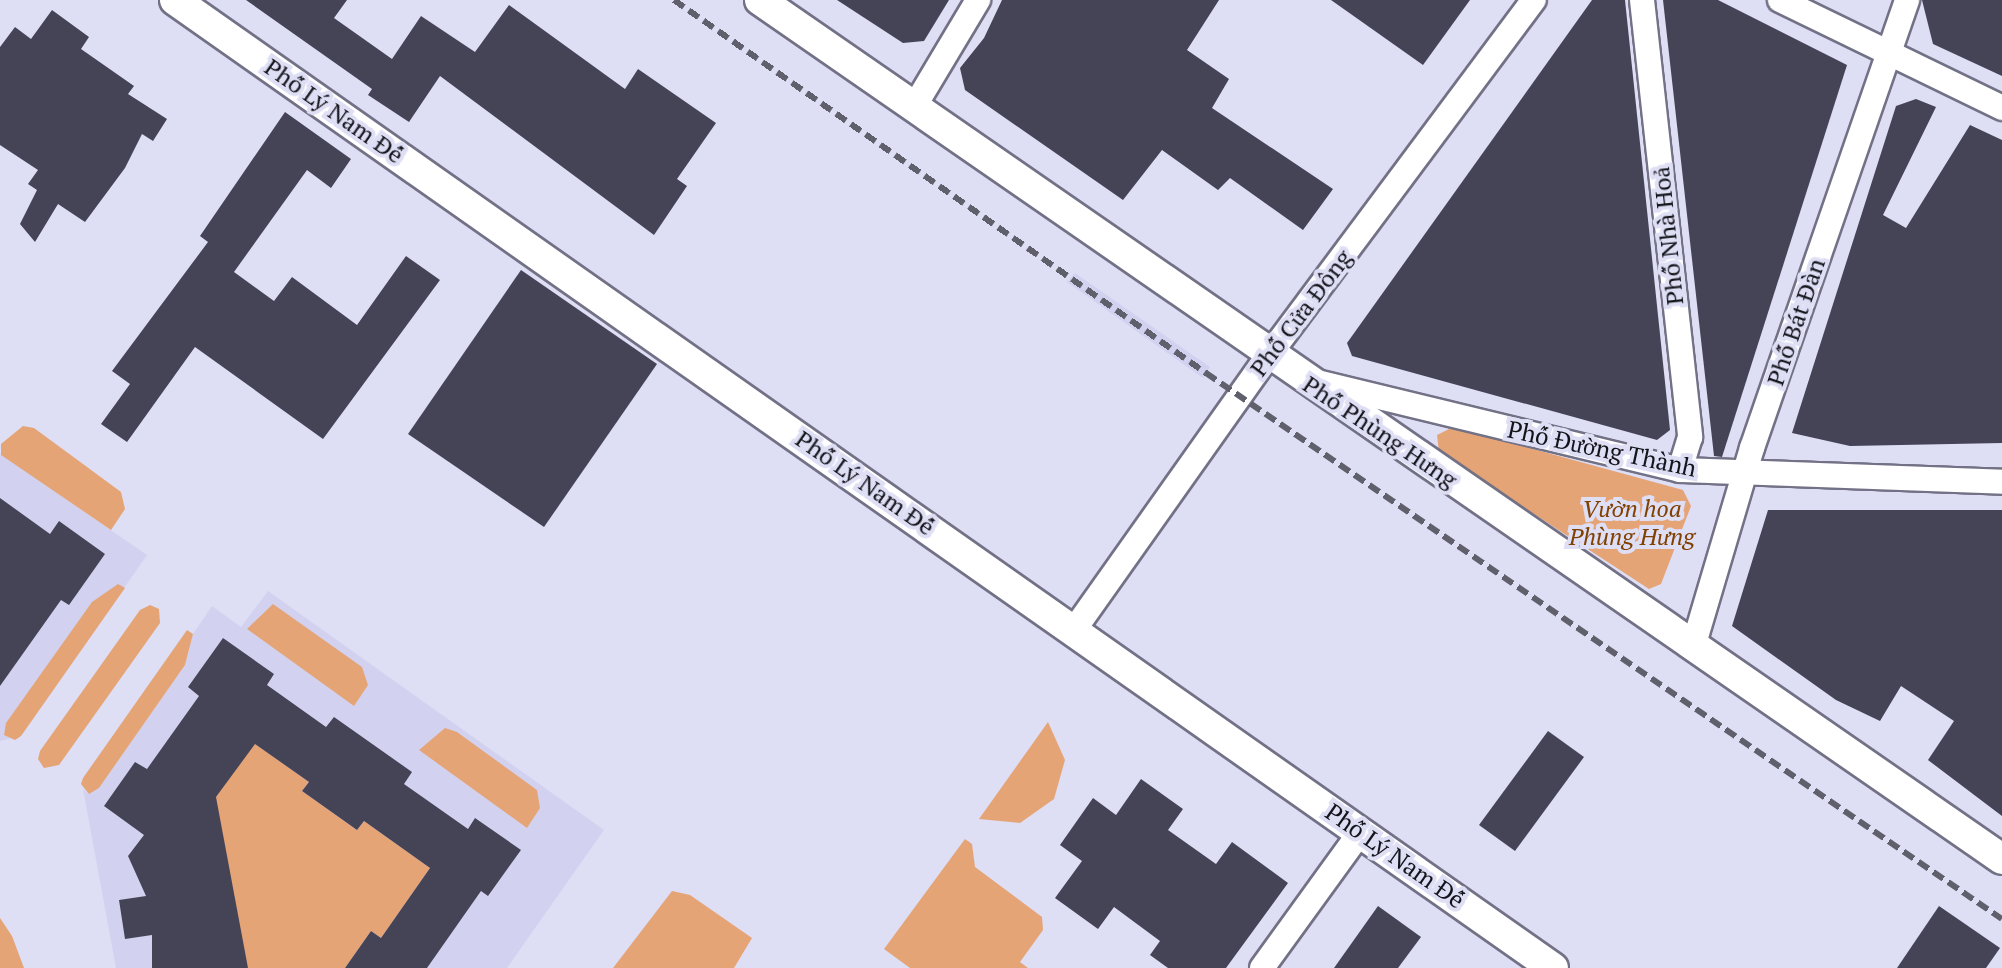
<!DOCTYPE html>
<html>
<head>
<meta charset="utf-8">
<style>
	body { margin:0 }
	#map { position:relative; width:2002px; height:968px; overflow:hidden; background:#dedef5; font-family:"PT Serif",serif }
	div>[style] { position:absolute }
	[style*='--x'] { left:calc(var(--x)*1px); top:calc(var(--y)*1px); width:calc(var(--w)*1px); rotate:calc(var(--a)*1deg) }
	.built>* { inset:0; background:#d2d2f0 }
	.green>* { inset:0; background:#e5a476 }
	.building>* { inset:0; background:#454457 }
	.roads { filter:drop-shadow(2px 0 #727186) drop-shadow(-2px 0 #727186) drop-shadow(0 2px #727186) drop-shadow(0 -2px #727186) }
	.minor>* { height:24px; margin:-12px; padding:0 12px; transform-origin:12px; border-radius:12px; background:#fff }
	.tertiary>* { height:30px; margin:-15px; padding:0 15px; transform-origin:15px; border-radius:15px; background:#fff }
	.rail>* { height:6px; margin-top:-3px; transform-origin:0; background:repeating-linear-gradient(90deg,#60606d 0 12px,transparent 0 18px) }
	span { translate:-50% -50%; white-space:nowrap; text-align:center; line-height:1.15; -webkit-text-stroke:8px #dedef5; paint-order:stroke }
	.street-label { font-size:24px; color:#13131a }
	.park-label { font-size:24px; color:#804000; font-style:italic }
</style>
</head>
<body>
<div id="map">
	<div class="built">
		<i style="clip-path:polygon(1075px 273px,1210px 367px,1203px 378px,1067px 282px)"></i>
		<i style="clip-path:polygon(0 454px,147px 555px,21px 736px,0 741px)"></i>
		<i style="clip-path:polygon(268px 591px,604px 830px,507px 968px,116px 968px,83px 789px,89px 794px,99px 788px,185px 665px,193px 634px,212px 606px,241px 627px)"></i>
	</div>
	<div class="green">
		<i style="clip-path:polygon(23px 426px,34px 428px,121px 492px,125px 509px,111px 530px,1px 455px,1px 444px)"></i>
		<i style="clip-path:polygon(1453px 427px,1683px 490px,1691px 506px,1661px 584px,1649px 589px,1439px 452px,1437px 435px)"></i>
		<i style="clip-path:polygon(118px 584px,125px 588px,21px 736px,15px 740px,4px 735px,6px 723px,92px 602px)"></i>
		<i style="clip-path:polygon(273px 604px,362px 667px,368px 685px,354px 706px,247px 629px)"></i>
		<i style="clip-path:polygon(150px 605px,159px 609px,160px 623px,59px 765px,44px 768px,38px 759px,40px 751px,140px 610px)"></i>
		<i style="clip-path:polygon(187px 630px,193px 634px,185px 665px,99px 788px,89px 794px,81px 784px,83px 778px)"></i>
		<i style="clip-path:polygon(1048px 722px,1065px 760px,1054px 799px,1020px 823px,979px 819px)"></i>
		<i style="clip-path:polygon(445px 728px,457px 732px,537px 790px,540px 808px,527px 828px,419px 750px)"></i>
		<i style="clip-path:polygon(254px 743px,309px 782px,302px 791px,357px 830px,364px 821px,430px 868px,381px 938px,371px 931px,345px 968px,248px 968px,200px 819px)"></i>
		<i style="clip-path:polygon(965px 839px,972px 844px,975px 867px,1042px 917px,1043px 930px,1020px 962px,1028px 968px,910px 968px,884px 949px)"></i>
		<i style="clip-path:polygon(672px 891px,690px 895px,752px 938px,734px 968px,613px 968px)"></i>
		<i style="clip-path:polygon(0 918px,12px 936px,24px 968px,0 968px)"></i>
	</div>
	<div class="building">
		<i style="clip-path:polygon(246px 0,347px 0,334px 18px,392px 59px,421px 16px,475px 52px,509px 5px,625px 89px,638px 69px,716px 123px,677px 179px,687px 186px,654px 235px,440px 76px,409px 122px,368px 95px,372px 89px)"></i>
		<i style="clip-path:polygon(837px 0,949px 0,924px 41px,903px 43px)"></i>
		<i style="clip-path:polygon(1002px 0,1219px 0,1187px 50px,1229px 79px,1212px 108px,1333px 189px,1303px 230px,1230px 178px,1218px 190px,1162px 150px,1123px 200px,965px 90px,960px 68px,984px 38px)"></i>
		<i style="clip-path:polygon(1331px 0,1470px 0,1423px 65px)"></i>
		<i style="clip-path:polygon(1592px 0,1625px 0,1670px 430px,1657px 440px,1352px 356px,1347px 343px)"></i>
		<i style="clip-path:polygon(1663px 0,1718px 0,1847px 65px,1722px 457px,1714px 456px)"></i>
		<i style="clip-path:polygon(1922px 0,2002px 0,2002px 76px,1933px 44px)"></i>
		<i style="clip-path:polygon(52px 10px,89px 37px,81px 49px,134px 86px,128px 94px,167px 119px,153px 141px,142px 134px,125px 168px,85px 222px,58px 204px,35px 242px,20px 224px,37px 190px,28px 184px,38px 170px,0 145px,0 47px,15px 27px,31px 39px)"></i>
		<i style="clip-path:polygon(1916px 99px,1936px 107px,1883px 215px,1906px 228px,1970px 125px,2002px 140px,2002px 443px,1850px 446px,1792px 433px,1896px 106px)"></i>
		<i style="clip-path:polygon(285px 112px,351px 159px,331px 188px,307px 170px,234px 272px,274px 301px,292px 277px,357px 325px,406px 256px,440px 280px,323px 439px,195px 347px,127px 442px,101px 424px,130px 384px,112px 371px,208px 242px,200px 236px)"></i>
		<i style="clip-path:polygon(521px 270px,657px 364px,544px 527px,408px 434px)"></i>
		<i style="clip-path:polygon(0 498px,50px 534px,59px 521px,105px 554px,69px 605px,61px 600px,0 686px)"></i>
		<i style="clip-path:polygon(1768px 510px,2002px 510px,2002px 816px,1928px 760px,1954px 721px,1901px 686px,1880px 721px,1836px 700px,1732px 626px)"></i>
		<i style="clip-path:polygon(223px 638px,274px 674px,267px 685px,326px 727px,334px 717px,412px 772px,404px 784px,468px 829px,475px 818px,521px 850px,488px 896px,481px 891px,427px 968px,345px 968px,371px 931px,381px 938px,430px 868px,364px 821px,357px 830px,302px 791px,309px 782px,255px 744px,216px 797px,248px 968px,152px 968px,152px 935px,125px 939px,119px 900px,146px 896px,128px 856px,144px 835px,104px 806px,135px 762px,147px 769px,199px 696px,188px 687px)"></i>
		<i style="clip-path:polygon(1548px 731px,1584px 757px,1515px 851px,1479px 825px)"></i>
		<i style="clip-path:polygon(1141px 779px,1183px 809px,1168px 830px,1216px 864px,1232px 842px,1288px 883px,1226px 968px,1168px 968px,1150px 955px,1160px 941px,1114px 907px,1098px 929px,1055px 898px,1082px 861px,1060px 845px,1093px 798px,1116px 815px)"></i>
		<i style="clip-path:polygon(1378px 906px,1421px 937px,1398px 968px,1334px 968px)"></i>
		<i style="clip-path:polygon(1939px 906px,2000px 948px,1986px 968px,1897px 968px)"></i>
	</div>
	<div class="roads">
		<div class="minor">
			<i style="--x:1642;--y:0;--w:440;--a:83.7"></i>
			<i style="--x:1690;--y:437;--w:34;--a:107"></i>
			<i style="--x:1780;--y:0;--w:247;--a:25.9"></i>
			<i style="--x:914;--y:107;--w:125;--a:-59.1"></i>
			<i style="--x:1321;--y:383;--w:369;--a:13.6"></i>
			<i style="--x:1680;--y:470;--w:322;--a:2.1"></i>
			<i style="--x:1074;--y:630;--w:337;--a:-54.7"></i>
			<i style="--x:1269;--y:355;--w:443;--a:-53.3"></i>
			<i style="--x:1693;--y:647;--w:208;--a:-73.5"></i>
			<i style="--x:1752;--y:448;--w:474;--a:-70.9"></i>
			<i style="--x:1262;--y:968;--w:169;--a:-54.1"></i>
		</div>
		<div class="tertiary">
			<i style="--x:175;--y:0;--w:1684;--a:35.09"></i>
			<i style="--x:760;--y:0;--w:1510;--a:34.67"></i>
		</div>
	</div>
	<div class="rail">
		<i style="--x:674;--y:0;--w:650;--a:35.04"></i>
		<i style="--x:1206;--y:373;--w:965;--a:34.45"></i>
	</div>
	<div class="street-label">
		<span style="left:334px;top:111px;rotate:35deg">Phố Lý Nam Đế</span>
		<span style="left:1668px;top:236px;rotate:-96deg">Phố Nhà Hoả</span>
		<span style="left:1301px;top:313px;rotate:-53deg">Phố Cửa Đông</span>
		<span style="left:1796px;top:322px;rotate:-71deg">Phố Bát Đàn</span>
		<span style="left:1380px;top:432px;rotate:34deg">Phố Phùng Hưng</span>
		<span style="left:1602px;top:449px;rotate:12deg">Phố Đường Thành</span>
		<span style="left:865px;top:483px;rotate:35deg">Phố Lý Nam Đế</span>
		<span style="left:1395px;top:856px;rotate:35deg">Phố Lý Nam Đế</span>
	</div>
	<div class="park-label">
		<span style="left:1632px;top:523px">Vườn hoa<br>Phùng Hưng</span>
	</div>
</div>
</body>
</html>
